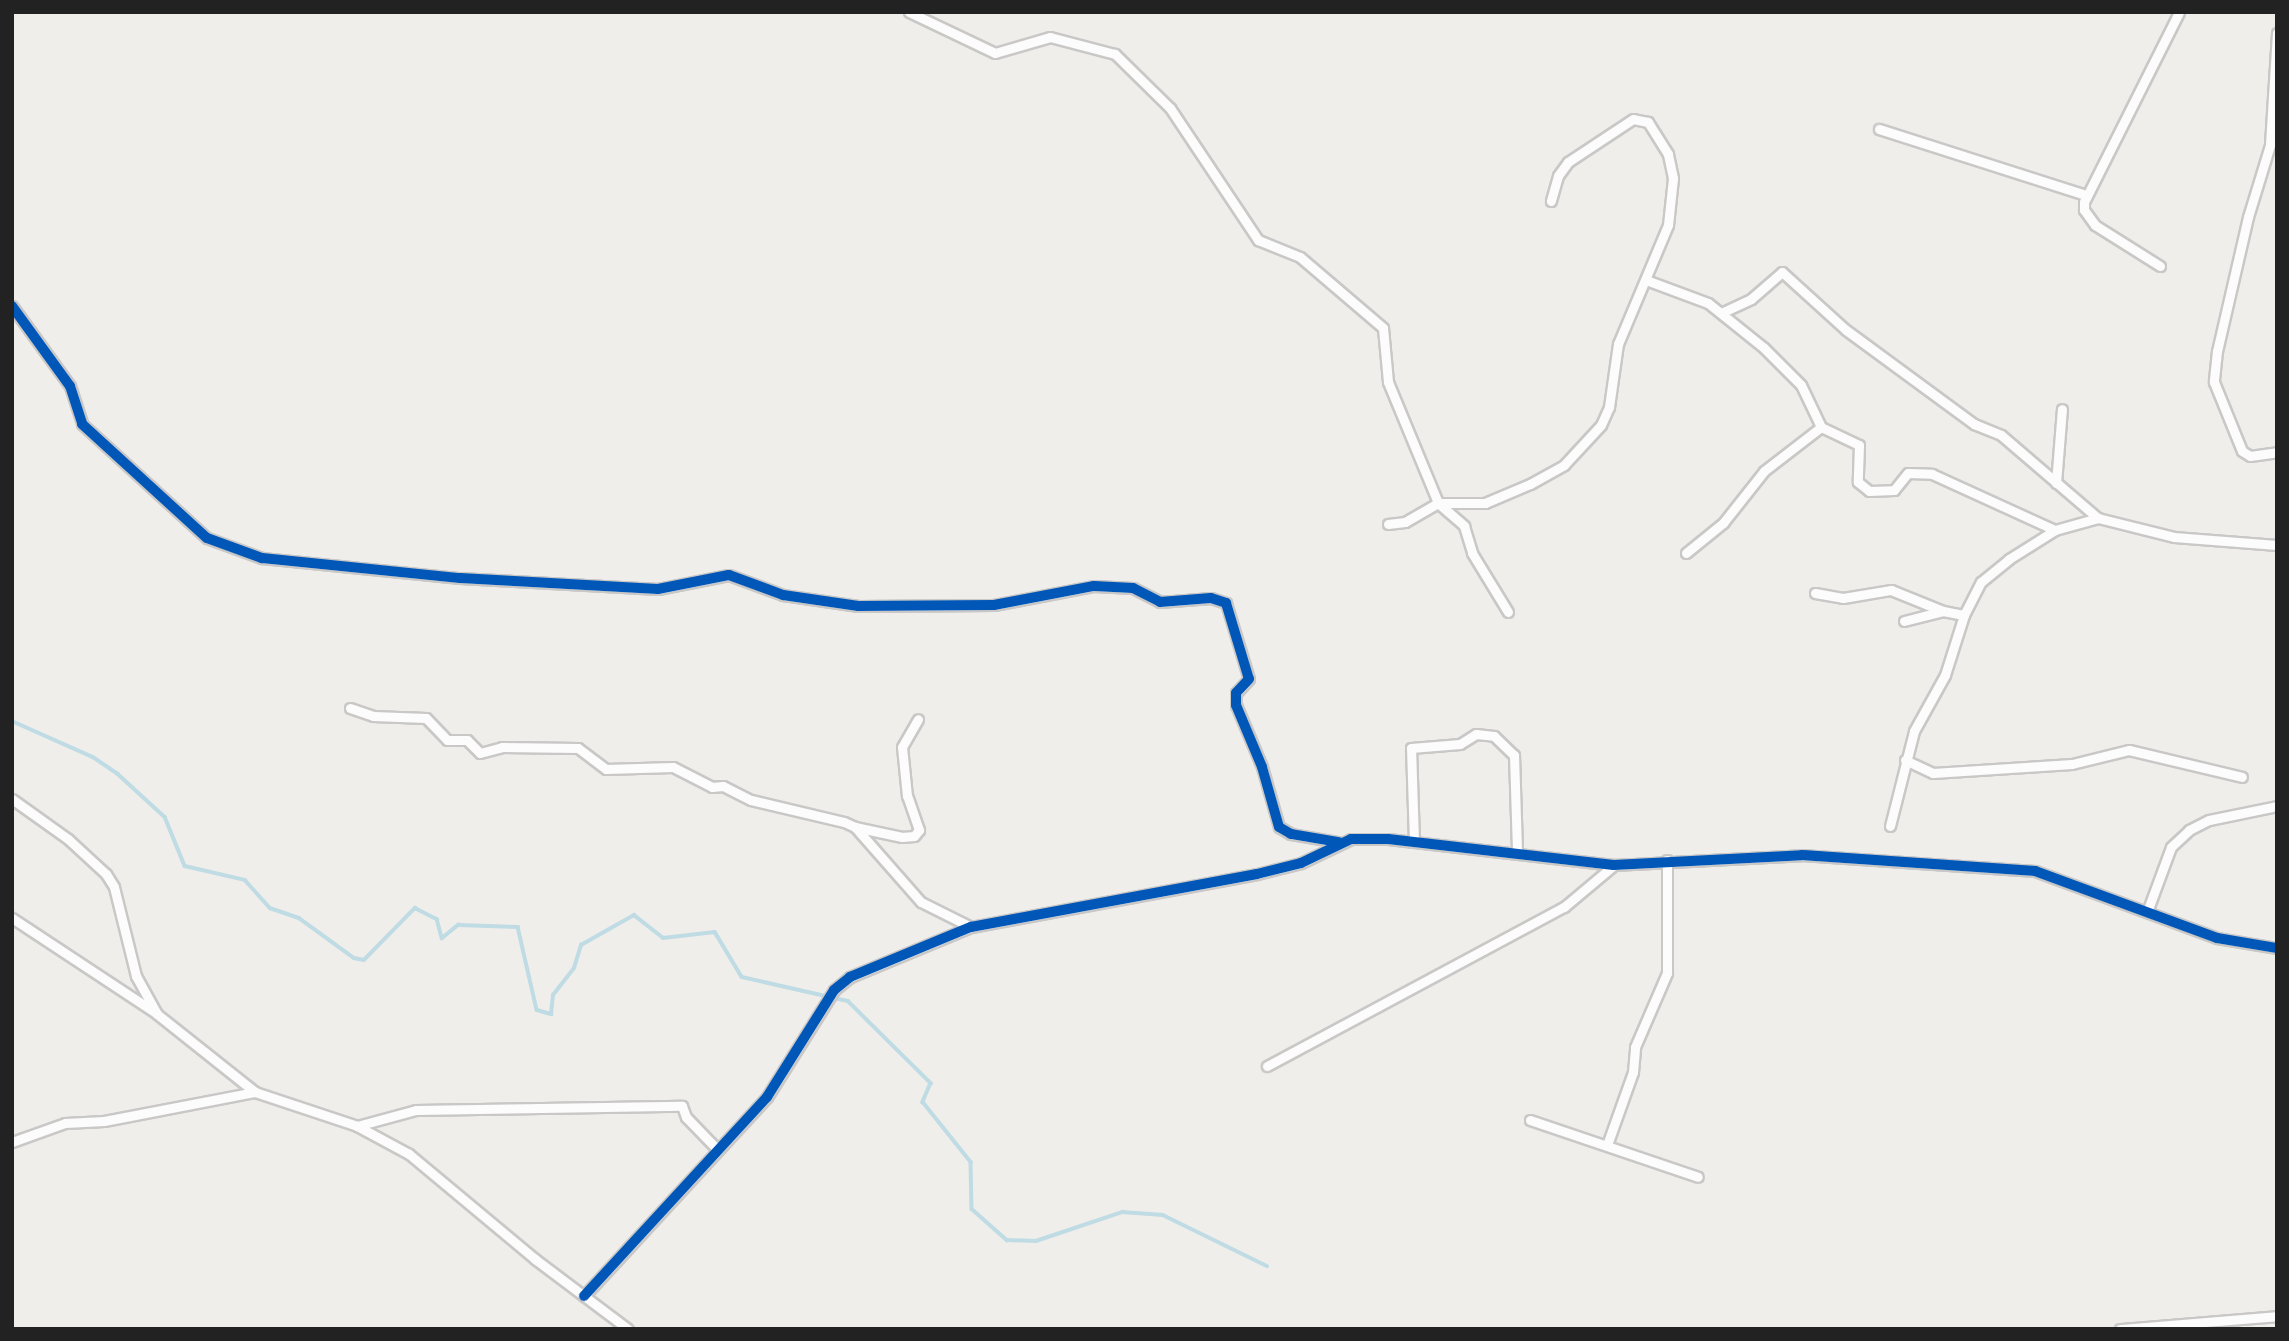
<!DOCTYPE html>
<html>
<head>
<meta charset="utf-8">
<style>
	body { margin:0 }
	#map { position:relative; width:2289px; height:1341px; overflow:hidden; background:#f0eeeb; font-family:"Golos Text",sans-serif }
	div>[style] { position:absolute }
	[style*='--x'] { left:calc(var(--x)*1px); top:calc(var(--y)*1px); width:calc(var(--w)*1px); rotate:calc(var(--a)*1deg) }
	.stream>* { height:3.5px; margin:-1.75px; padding:0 1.75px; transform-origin:1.75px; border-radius:1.75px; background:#bfdbe3 }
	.roads { filter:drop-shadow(2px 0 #c9c8c7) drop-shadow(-2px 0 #c9c8c7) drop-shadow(0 2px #c9c8c7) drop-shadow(0 -2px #c9c8c7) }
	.street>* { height:9px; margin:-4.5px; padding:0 4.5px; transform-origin:4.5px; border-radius:4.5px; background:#fdfcfc }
	.cycleway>* { height:10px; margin:-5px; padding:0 5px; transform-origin:5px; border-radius:5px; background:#0057b8 }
	span { translate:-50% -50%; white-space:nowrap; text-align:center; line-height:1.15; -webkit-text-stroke:5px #fff; paint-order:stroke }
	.frame { position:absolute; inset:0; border:14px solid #222; pointer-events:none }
</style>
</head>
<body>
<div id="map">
	<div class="stream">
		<i style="--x:12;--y:721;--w:89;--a:24"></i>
		<i style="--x:93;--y:757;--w:30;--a:34"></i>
		<i style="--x:118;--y:774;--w:64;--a:42.5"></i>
		<i style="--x:165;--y:817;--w:53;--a:67.8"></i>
		<i style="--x:185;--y:866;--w:62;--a:13.1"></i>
		<i style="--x:245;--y:880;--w:38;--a:48"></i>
		<i style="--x:270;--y:908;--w:31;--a:19"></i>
		<i style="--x:299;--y:918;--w:68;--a:36"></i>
		<i style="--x:354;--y:958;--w:10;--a:11"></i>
		<i style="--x:364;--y:960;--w:73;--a:-45.6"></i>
		<i style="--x:415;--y:908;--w:25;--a:27"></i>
		<i style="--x:437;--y:919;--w:20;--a:75"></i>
		<i style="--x:442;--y:938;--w:21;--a:-39"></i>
		<i style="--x:458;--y:925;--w:60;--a:1.9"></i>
		<i style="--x:518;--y:927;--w:85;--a:77.1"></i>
		<i style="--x:537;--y:1010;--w:15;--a:16"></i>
		<i style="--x:551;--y:1014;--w:19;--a:-84"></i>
		<i style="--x:553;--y:995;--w:34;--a:-52"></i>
		<i style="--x:574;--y:968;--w:24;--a:-73"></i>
		<i style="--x:581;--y:945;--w:61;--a:-29.5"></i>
		<i style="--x:634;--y:915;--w:37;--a:38"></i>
		<i style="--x:663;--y:938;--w:52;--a:-6.6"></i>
		<i style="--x:715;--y:932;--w:52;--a:59"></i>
		<i style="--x:742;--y:977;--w:109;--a:12.8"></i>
		<i style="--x:848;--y:1001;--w:117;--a:44.7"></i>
		<i style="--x:931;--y:1083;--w:21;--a:113"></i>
		<i style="--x:923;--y:1102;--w:77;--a:51.3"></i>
		<i style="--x:971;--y:1162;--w:47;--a:88.8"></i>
		<i style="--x:972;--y:1209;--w:47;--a:41.5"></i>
		<i style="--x:1007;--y:1240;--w:29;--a:2"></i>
		<i style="--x:1036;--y:1241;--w:91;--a:-18.6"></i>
		<i style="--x:1122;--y:1212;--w:41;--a:4.2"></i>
		<i style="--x:1163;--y:1215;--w:116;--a:26.1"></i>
	</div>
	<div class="roads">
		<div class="street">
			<i style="--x:909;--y:12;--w:95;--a:25.5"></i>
			<i style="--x:995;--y:53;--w:57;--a:-16.2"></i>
			<i style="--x:1050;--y:37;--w:67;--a:14.7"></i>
			<i style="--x:1115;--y:54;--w:77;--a:44.5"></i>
			<i style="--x:1170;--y:108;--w:159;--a:56.3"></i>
			<i style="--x:1258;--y:240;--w:45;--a:22"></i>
			<i style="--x:1300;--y:257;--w:109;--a:40.5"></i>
			<i style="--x:1383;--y:328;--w:54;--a:84.7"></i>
			<i style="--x:1388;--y:382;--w:131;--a:67.5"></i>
			<i style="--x:1438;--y:503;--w:35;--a:41"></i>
			<i style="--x:1464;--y:526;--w:28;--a:73"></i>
			<i style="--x:1472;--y:553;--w:69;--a:58.6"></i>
			<i style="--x:2277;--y:33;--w:112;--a:93.6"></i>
			<i style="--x:2270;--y:145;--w:75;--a:107"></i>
			<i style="--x:2248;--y:217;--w:138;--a:103"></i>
			<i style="--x:2217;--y:351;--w:31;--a:96"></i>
			<i style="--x:2214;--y:382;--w:74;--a:67.9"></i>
			<i style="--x:2242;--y:451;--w:9;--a:32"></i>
			<i style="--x:2250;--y:456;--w:27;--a:-8"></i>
			<i style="--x:1879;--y:129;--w:217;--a:17.7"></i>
			<i style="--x:2160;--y:266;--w:77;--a:-147.8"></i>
			<i style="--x:2095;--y:225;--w:19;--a:-126"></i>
			<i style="--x:2084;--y:210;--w:8;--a:-90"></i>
			<i style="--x:2084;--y:202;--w:212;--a:-63.4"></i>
			<i style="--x:1646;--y:280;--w:66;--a:20.4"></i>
			<i style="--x:1708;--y:303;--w:72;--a:38.8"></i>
			<i style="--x:1764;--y:348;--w:52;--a:45"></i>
			<i style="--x:1801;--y:385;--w:47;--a:64.5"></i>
			<i style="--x:12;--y:306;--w:99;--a:54.1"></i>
			<i style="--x:70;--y:386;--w:40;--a:72"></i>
			<i style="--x:82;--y:424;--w:169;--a:42.4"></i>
			<i style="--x:207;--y:538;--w:59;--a:20"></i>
			<i style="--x:262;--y:558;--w:199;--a:5.8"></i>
			<i style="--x:460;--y:578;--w:198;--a:3.2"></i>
			<i style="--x:658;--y:589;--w:72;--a:-11.2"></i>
			<i style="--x:729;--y:575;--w:58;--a:20.3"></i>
			<i style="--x:783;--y:595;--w:76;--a:8.3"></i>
			<i style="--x:858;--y:606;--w:136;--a:-0.4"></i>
			<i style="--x:994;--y:605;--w:102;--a:-10.8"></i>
			<i style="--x:1094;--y:586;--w:39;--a:3"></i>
			<i style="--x:1133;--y:588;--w:30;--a:27"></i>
			<i style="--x:1160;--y:602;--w:51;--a:-4.5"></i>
			<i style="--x:1211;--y:598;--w:16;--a:18"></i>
			<i style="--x:1226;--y:603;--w:79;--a:73.2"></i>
			<i style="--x:1249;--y:679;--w:19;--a:133"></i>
			<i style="--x:1236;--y:693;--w:12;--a:90"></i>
			<i style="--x:1236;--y:705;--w:67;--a:67.2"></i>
			<i style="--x:1262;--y:767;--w:62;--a:74.2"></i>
			<i style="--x:1279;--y:827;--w:14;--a:30"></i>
			<i style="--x:1291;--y:834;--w:48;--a:9.7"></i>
			<i style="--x:1721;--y:313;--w:33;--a:-25"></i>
			<i style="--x:1751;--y:299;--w:41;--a:-41.1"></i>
			<i style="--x:1782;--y:272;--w:86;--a:42.2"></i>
			<i style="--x:1846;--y:330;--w:159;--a:36.3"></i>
			<i style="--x:1974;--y:424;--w:29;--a:22"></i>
			<i style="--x:2001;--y:435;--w:128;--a:40.6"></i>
			<i style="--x:2056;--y:483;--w:74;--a:-85.4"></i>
			<i style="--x:1388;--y:524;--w:17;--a:-7"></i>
			<i style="--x:1405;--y:522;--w:38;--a:-30"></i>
			<i style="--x:1438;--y:503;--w:47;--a:0"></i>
			<i style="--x:1485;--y:503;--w:49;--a:-22.9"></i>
			<i style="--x:1530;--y:484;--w:39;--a:-29"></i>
			<i style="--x:1564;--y:465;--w:54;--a:-47.2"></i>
			<i style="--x:1601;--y:425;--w:20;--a:-66"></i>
			<i style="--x:1609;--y:407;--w:64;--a:-81.9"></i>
			<i style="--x:1618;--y:344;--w:129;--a:-67.2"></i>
			<i style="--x:1668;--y:225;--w:47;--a:-83.9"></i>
			<i style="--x:1673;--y:178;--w:25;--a:-102"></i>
			<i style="--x:1668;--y:154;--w:38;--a:-122"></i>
			<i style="--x:1648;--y:122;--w:15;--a:-169"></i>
			<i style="--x:1633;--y:119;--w:78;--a:146.5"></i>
			<i style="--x:1568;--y:162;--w:17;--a:126"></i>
			<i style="--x:1558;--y:176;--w:26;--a:106"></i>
			<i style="--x:1686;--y:553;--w:48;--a:-39"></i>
			<i style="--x:1723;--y:523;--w:66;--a:-51.7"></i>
			<i style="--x:1764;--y:471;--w:72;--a:-37.7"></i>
			<i style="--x:1821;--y:427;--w:42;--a:25.3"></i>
			<i style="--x:1859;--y:445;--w:37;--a:92"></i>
			<i style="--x:1858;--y:482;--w:14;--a:39"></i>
			<i style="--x:1869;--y:491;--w:25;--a:-2"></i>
			<i style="--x:1894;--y:490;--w:22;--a:-51"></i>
			<i style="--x:1908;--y:473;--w:24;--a:2"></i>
			<i style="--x:1932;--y:474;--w:135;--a:24.5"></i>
			<i style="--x:1815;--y:593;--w:28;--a:10"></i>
			<i style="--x:1843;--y:598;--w:49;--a:-9.5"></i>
			<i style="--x:1891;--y:590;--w:56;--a:22"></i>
			<i style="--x:1904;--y:621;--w:40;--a:-14.4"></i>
			<i style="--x:1943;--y:611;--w:21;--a:11"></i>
			<i style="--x:350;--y:708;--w:24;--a:19"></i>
			<i style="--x:373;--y:716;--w:53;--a:2.2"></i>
			<i style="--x:426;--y:718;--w:30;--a:46"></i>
			<i style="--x:447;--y:740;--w:20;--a:0"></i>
			<i style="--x:467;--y:740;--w:18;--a:45"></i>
			<i style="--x:480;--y:753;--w:23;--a:-15"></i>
			<i style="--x:502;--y:747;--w:76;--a:0.8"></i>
			<i style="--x:578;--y:748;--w:35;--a:37"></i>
			<i style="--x:606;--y:769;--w:67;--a:-1.7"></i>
			<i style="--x:673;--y:767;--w:44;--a:27.1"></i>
			<i style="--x:712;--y:787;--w:11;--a:-5"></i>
			<i style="--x:723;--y:786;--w:31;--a:27"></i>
			<i style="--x:751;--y:800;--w:96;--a:13.3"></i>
			<i style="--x:844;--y:822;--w:12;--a:24"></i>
			<i style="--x:855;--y:827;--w:100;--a:48.7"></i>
			<i style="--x:921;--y:902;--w:56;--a:26.6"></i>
			<i style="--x:1905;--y:760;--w:31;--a:25"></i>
			<i style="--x:1933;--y:773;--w:139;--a:-3.7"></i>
			<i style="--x:2072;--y:764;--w:59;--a:-13.8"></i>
			<i style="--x:2129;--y:750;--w:116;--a:13.4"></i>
			<i style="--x:12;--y:799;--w:69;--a:35.5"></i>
			<i style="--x:68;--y:839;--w:52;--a:42.6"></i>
			<i style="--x:106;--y:874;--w:15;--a:58"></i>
			<i style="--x:114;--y:887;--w:92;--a:76.1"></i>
			<i style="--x:136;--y:976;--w:43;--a:61.1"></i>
			<i style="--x:157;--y:1014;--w:125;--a:38.5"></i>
			<i style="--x:255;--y:1092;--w:108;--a:18.4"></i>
			<i style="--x:357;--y:1126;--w:59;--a:28.3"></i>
			<i style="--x:409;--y:1154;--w:164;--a:39.8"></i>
			<i style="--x:535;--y:1259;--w:116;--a:37"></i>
			<i style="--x:1890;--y:826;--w:98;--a:-75.8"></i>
			<i style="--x:1914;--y:731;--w:64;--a:-61"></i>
			<i style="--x:1945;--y:675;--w:63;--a:-72.4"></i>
			<i style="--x:1964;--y:615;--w:37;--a:-63"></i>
			<i style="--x:1981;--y:582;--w:36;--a:-39"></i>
			<i style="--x:2009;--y:559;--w:54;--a:-32.2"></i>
			<i style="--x:2055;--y:530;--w:45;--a:-15.6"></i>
			<i style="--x:2098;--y:518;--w:78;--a:14"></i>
			<i style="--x:2174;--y:537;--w:103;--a:4.4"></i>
			<i style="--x:855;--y:827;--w:48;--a:12"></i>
			<i style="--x:902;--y:837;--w:12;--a:-5"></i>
			<i style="--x:914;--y:836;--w:8;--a:-50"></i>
			<i style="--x:919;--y:830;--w:36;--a:-109"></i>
			<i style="--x:907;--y:796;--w:49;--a:-95.8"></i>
			<i style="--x:902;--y:747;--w:32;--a:-60"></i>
			<i style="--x:1414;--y:842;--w:94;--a:-91.8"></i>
			<i style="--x:1411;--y:748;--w:49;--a:-4.7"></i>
			<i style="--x:1460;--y:744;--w:19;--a:-32"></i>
			<i style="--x:1476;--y:734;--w:18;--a:6"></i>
			<i style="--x:1494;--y:736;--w:28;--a:44"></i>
			<i style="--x:1514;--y:755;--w:97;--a:88.2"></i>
			<i style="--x:2147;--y:912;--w:69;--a:-69.7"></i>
			<i style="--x:2171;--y:847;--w:25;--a:-43"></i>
			<i style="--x:2189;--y:830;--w:22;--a:-27"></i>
			<i style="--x:2209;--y:820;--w:69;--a:-11.6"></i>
			<i style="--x:12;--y:918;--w:173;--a:33.4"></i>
			<i style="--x:1267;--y:1066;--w:337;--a:-28.2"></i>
			<i style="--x:1564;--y:907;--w:65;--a:-40"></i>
			<i style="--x:1530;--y:1120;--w:177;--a:18.7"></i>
			<i style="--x:357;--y:1126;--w:61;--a:-15.2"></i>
			<i style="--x:416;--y:1110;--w:266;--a:-0.9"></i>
			<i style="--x:682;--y:1106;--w:12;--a:70"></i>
			<i style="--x:686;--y:1117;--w:45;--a:45.9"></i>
			<i style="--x:12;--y:1142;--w:56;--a:-19.7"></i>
			<i style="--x:65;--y:1123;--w:39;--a:-3"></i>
			<i style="--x:104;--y:1121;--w:154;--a:-10.9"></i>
			<i style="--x:1607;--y:1145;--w:77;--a:-70.4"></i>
			<i style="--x:1633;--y:1072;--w:25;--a:-85"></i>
			<i style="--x:1635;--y:1047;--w:81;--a:-66.6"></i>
			<i style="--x:1667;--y:973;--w:113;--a:-90"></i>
			<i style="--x:584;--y:1296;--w:270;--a:-47.4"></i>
			<i style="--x:767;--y:1097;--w:126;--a:-57.9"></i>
			<i style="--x:834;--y:990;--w:21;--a:-39"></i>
			<i style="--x:850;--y:977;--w:131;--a:-22.5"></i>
			<i style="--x:971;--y:927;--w:291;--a:-10.5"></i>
			<i style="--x:1257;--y:874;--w:45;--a:-14"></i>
			<i style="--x:1301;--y:863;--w:55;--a:-25.6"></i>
			<i style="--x:1351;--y:839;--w:37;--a:0"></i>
			<i style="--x:1388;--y:839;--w:227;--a:6.6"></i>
			<i style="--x:1614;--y:865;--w:188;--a:-3"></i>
			<i style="--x:1802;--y:855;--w:234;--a:3.9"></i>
			<i style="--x:2035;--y:871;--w:194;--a:20.2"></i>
			<i style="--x:2217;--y:938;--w:61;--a:9.5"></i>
			<i style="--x:2120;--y:1329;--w:158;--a:-4.7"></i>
		</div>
	</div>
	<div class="cycleway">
		<i style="--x:12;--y:306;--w:99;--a:54.1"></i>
		<i style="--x:70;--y:386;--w:40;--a:72"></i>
		<i style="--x:82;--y:424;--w:169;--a:42.4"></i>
		<i style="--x:207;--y:538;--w:59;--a:20"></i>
		<i style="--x:262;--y:558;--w:199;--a:5.8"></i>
		<i style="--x:460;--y:578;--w:198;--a:3.2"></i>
		<i style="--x:658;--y:589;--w:72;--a:-11.2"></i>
		<i style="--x:729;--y:575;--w:58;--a:20.3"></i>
		<i style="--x:783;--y:595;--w:76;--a:8.3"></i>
		<i style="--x:858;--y:606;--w:136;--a:-0.4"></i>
		<i style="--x:994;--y:605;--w:102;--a:-10.8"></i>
		<i style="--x:1094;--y:586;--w:39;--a:3"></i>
		<i style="--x:1133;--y:588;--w:30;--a:27"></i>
		<i style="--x:1160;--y:602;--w:51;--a:-4.5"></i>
		<i style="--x:1211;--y:598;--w:16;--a:18"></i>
		<i style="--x:1226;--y:603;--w:79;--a:73.2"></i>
		<i style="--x:1249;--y:679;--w:19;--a:133"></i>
		<i style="--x:1236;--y:693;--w:12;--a:90"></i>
		<i style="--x:1236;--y:705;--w:67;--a:67.2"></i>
		<i style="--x:1262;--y:767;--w:62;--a:74.2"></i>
		<i style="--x:1279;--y:827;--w:14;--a:30"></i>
		<i style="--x:1291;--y:834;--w:48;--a:9.7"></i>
		<i style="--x:584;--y:1296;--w:270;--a:-47.4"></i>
		<i style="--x:767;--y:1097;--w:126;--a:-57.9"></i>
		<i style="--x:834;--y:990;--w:21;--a:-39"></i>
		<i style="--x:850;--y:977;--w:131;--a:-22.5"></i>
		<i style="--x:971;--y:927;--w:291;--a:-10.5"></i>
		<i style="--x:1257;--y:874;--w:45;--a:-14"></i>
		<i style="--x:1301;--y:863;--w:55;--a:-25.6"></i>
		<i style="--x:1351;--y:839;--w:37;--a:0"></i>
		<i style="--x:1388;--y:839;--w:227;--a:6.6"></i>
		<i style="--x:1614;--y:865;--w:188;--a:-3"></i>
		<i style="--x:1802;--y:855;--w:234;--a:3.9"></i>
		<i style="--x:2035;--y:871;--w:194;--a:20.2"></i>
		<i style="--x:2217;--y:938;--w:61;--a:9.5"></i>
	</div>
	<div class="frame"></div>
</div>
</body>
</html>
